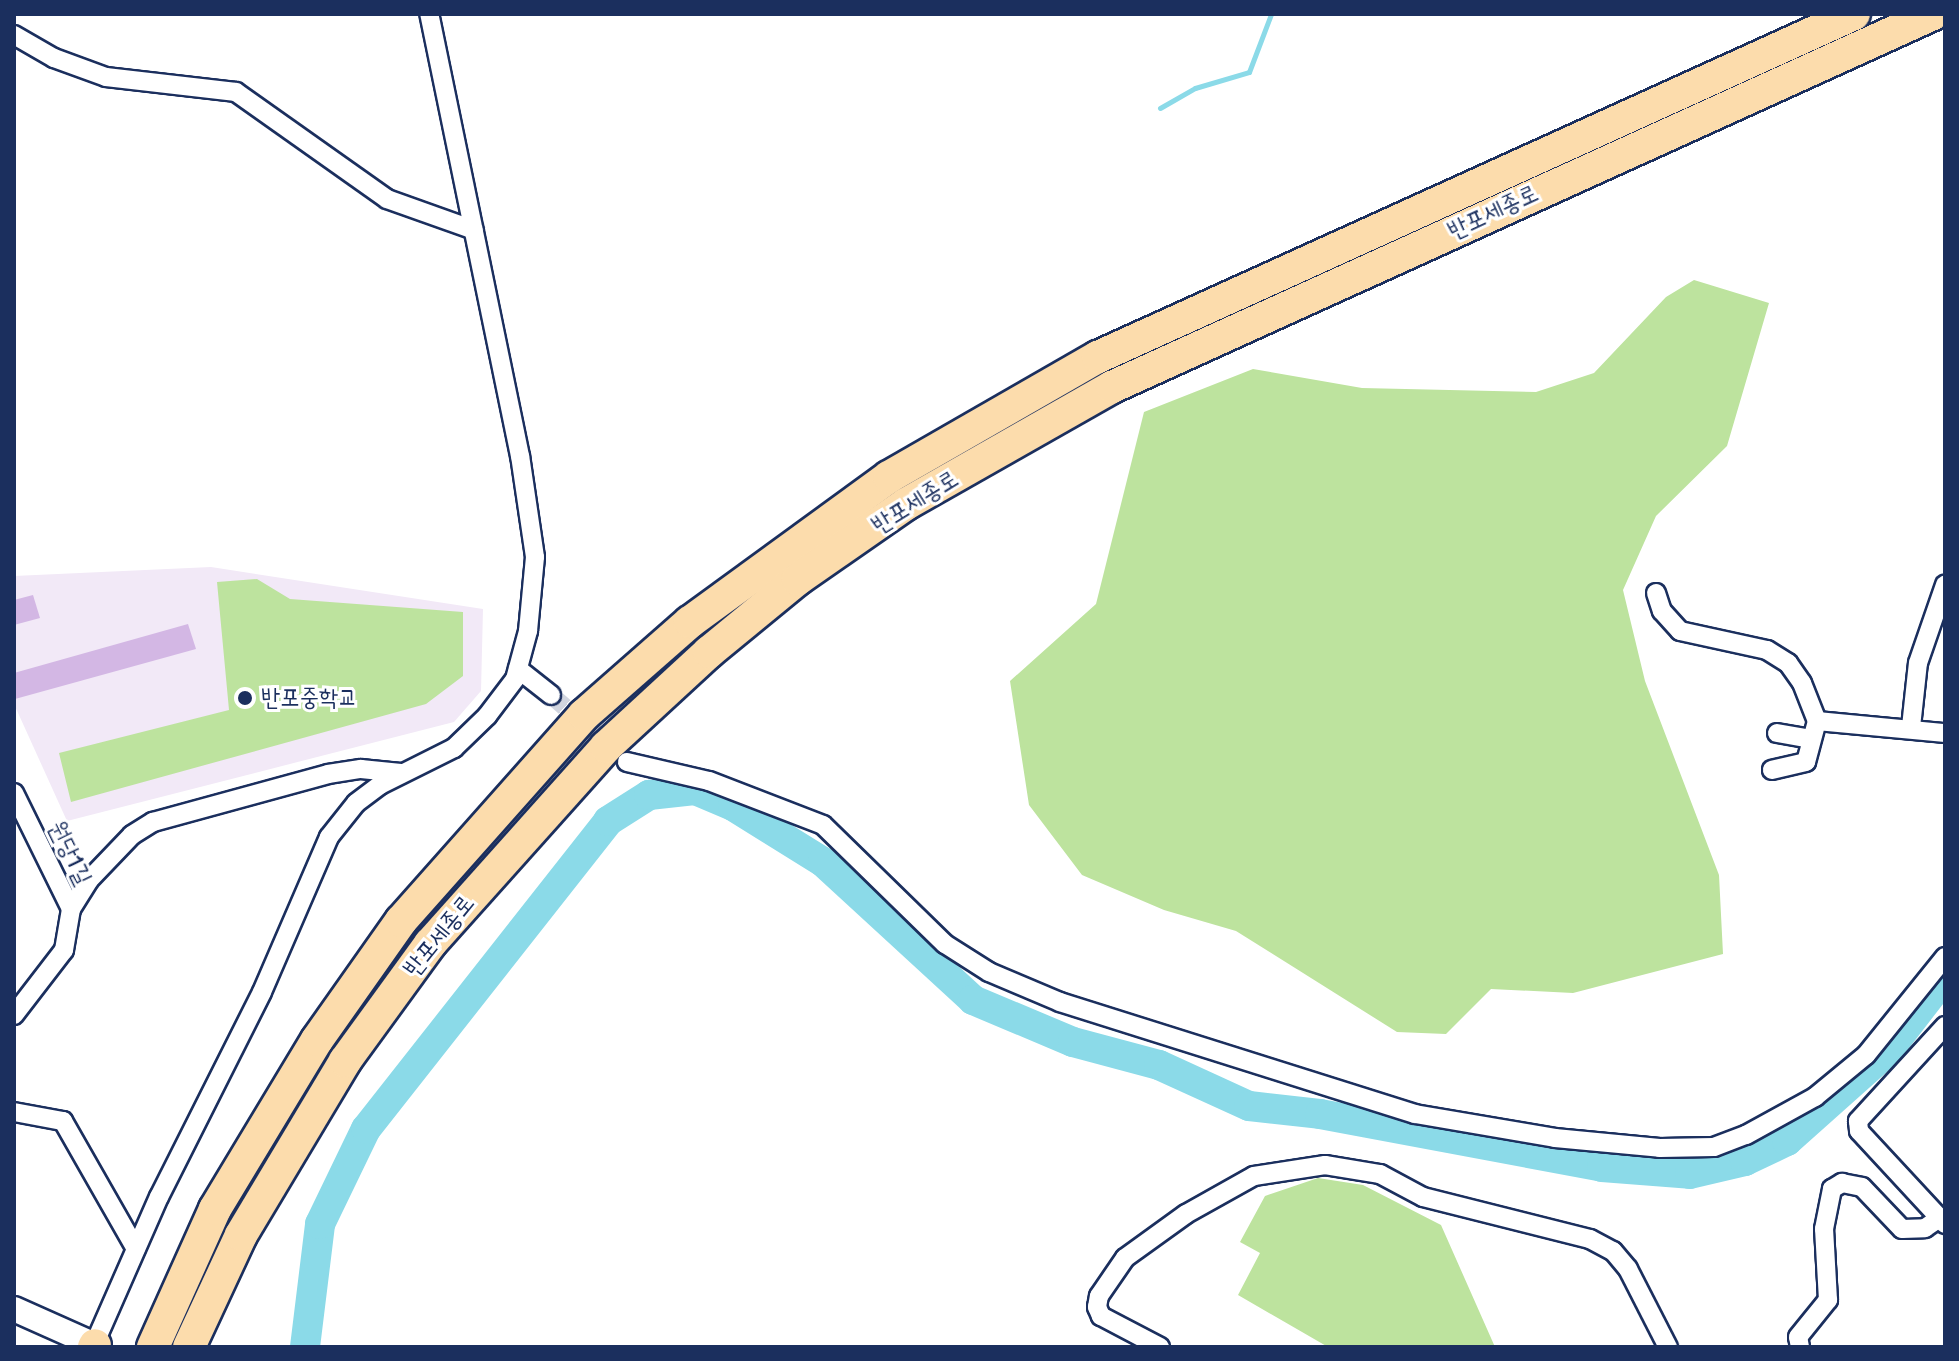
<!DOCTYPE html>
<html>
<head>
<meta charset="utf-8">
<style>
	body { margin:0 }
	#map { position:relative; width:1959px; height:1361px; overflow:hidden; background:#fff; font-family:"Balsamiq Sans","Poor Story",sans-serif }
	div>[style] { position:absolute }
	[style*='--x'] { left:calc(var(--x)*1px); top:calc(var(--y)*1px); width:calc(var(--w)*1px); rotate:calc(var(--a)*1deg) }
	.built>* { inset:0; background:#f2e9f7 }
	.green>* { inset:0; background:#bde39e }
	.stream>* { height:5px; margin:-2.5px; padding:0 2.5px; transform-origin:2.5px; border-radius:2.5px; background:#8bdae8 }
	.river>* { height:30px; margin:-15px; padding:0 15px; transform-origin:15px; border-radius:15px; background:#8bdae8 }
	.building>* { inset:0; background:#d3b7e4 }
	.street-tunnel>* { height:18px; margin-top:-9px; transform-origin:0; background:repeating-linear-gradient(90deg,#d1d5df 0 18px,transparent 0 27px) }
	.roads { filter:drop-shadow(2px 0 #1b2f5e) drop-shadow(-2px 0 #1b2f5e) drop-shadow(0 2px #1b2f5e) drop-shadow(0 -2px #1b2f5e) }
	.street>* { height:18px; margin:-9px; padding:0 9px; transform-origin:9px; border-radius:9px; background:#fff }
	.secondary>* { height:24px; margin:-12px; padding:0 12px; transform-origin:12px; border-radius:12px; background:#fff }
	.highway>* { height:32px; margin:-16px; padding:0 16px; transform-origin:16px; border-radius:16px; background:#fcdcac }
	.dots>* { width:22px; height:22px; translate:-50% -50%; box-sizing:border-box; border:4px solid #fff; border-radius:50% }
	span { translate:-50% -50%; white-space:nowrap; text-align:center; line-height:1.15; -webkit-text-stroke:6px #fff; paint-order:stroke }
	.street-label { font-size:24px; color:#1b2f5e }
	.poi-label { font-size:24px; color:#1b2f5e }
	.left { translate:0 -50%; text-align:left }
	.frame { position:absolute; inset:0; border:16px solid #1b2f5e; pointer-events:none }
</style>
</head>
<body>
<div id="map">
	<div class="built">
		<i style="clip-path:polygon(211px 567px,483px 609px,481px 691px,454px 722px,67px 821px,14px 704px,14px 576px)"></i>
	</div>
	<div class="green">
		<i style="clip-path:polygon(1694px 280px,1769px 303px,1727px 446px,1656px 516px,1623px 590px,1645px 681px,1719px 875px,1723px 954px,1573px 993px,1491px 989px,1446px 1034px,1397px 1032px,1236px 931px,1164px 910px,1082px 875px,1029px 805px,1010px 681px,1096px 604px,1144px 412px,1253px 369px,1362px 388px,1536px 392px,1594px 373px,1666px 297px)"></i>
		<i style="clip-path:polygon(257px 579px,290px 599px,463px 612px,463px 676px,426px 704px,71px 802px,59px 753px,229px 710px,217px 582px)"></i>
		<i style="clip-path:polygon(1318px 1178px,1363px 1185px,1441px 1225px,1495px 1347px,1328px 1347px,1238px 1295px,1260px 1253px,1240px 1242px,1265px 1196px)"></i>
	</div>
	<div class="stream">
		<i style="--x:1160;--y:108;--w:40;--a:-29.7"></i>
		<i style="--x:1195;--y:88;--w:56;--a:-16.5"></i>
		<i style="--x:1249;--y:72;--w:62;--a:-69.2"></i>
	</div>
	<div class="river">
		<i style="--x:305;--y:1347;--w:124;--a:-83"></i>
		<i style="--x:320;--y:1224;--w:106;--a:-64.2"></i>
		<i style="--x:366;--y:1129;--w:392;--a:-51.8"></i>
		<i style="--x:608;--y:821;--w:49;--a:-32.4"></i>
		<i style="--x:649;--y:795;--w:46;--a:-6.2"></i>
		<i style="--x:695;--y:790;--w:41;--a:22.8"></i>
		<i style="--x:733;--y:806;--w:106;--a:31.9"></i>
		<i style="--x:823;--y:862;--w:204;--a:42.6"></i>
		<i style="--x:973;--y:1000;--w:108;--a:22.8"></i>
		<i style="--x:1073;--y:1042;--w:89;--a:15"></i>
		<i style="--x:1159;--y:1065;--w:99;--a:24.5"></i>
		<i style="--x:1249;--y:1106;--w:71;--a:6.4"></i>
		<i style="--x:1320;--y:1114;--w:287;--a:10.6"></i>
		<i style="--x:1602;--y:1167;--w:88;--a:4.5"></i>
		<i style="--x:1690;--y:1174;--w:57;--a:-13.3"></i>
		<i style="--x:1745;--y:1161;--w:47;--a:-25.5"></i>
		<i style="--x:1787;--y:1141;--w:134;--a:-41.7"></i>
		<i style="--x:1887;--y:1052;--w:95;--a:-52.3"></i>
	</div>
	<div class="building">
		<i style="clip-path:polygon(33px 595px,40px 618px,14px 625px,14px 600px)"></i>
		<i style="clip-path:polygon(188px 624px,196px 649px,15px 699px,14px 673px)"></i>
	</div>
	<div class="street-tunnel">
		<i style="--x:551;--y:695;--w:82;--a:41.1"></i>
	</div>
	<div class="roads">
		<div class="street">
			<i style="--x:14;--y:35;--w:46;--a:29.9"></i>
			<i style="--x:54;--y:58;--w:55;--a:20.1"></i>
			<i style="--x:106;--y:77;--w:131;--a:6.6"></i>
			<i style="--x:236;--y:92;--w:185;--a:35.3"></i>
			<i style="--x:387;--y:199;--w:92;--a:19.6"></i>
			<i style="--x:1656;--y:593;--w:19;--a:72"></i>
			<i style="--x:1662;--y:611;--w:27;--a:48"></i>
			<i style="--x:1680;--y:631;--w:89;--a:12.3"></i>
			<i style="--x:1767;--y:650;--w:25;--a:32"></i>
			<i style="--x:1788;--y:663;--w:24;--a:55"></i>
			<i style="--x:1802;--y:683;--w:41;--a:68.5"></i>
			<i style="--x:1817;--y:721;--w:42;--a:105"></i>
			<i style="--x:1806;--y:762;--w:35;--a:167"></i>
			<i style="--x:518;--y:669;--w:42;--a:38.2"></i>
			<i style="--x:1817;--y:721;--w:129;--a:5.4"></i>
			<i style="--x:1911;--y:727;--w:64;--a:-83.8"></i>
			<i style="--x:1918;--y:663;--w:83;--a:-70.9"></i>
			<i style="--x:1777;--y:733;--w:34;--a:10"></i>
			<i style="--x:627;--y:762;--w:84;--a:13"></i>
			<i style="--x:709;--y:781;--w:122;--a:21.1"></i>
			<i style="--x:823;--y:825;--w:170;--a:44.3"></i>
			<i style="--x:945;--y:944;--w:52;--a:32.5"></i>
			<i style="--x:989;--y:972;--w:77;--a:22.9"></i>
			<i style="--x:1060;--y:1002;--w:372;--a:17.5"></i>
			<i style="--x:1415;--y:1114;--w:142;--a:9.7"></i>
			<i style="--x:1555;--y:1138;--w:105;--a:5.4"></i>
			<i style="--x:1660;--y:1148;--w:54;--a:-1.1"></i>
			<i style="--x:1714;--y:1147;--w:34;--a:-21"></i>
			<i style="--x:1746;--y:1135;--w:79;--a:-28.8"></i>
			<i style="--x:1815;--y:1097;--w:66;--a:-39.5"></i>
			<i style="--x:1866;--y:1055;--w:126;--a:-51.1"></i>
			<i style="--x:14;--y:793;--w:129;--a:63.8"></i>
			<i style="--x:71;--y:909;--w:42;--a:99.7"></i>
			<i style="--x:64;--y:950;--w:82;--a:127.6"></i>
			<i style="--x:71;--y:909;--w:34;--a:-58"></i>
			<i style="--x:89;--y:880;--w:62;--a:-46.3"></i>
			<i style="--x:132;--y:835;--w:25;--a:-32"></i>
			<i style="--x:153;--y:822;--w:181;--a:-15.3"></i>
			<i style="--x:328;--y:774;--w:33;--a:-9"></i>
			<i style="--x:361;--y:769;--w:40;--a:5.7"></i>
			<i style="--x:1945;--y:1026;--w:129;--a:132.5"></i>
			<i style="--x:1858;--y:1121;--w:10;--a:84"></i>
			<i style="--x:1859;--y:1131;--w:127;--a:47.2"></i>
			<i style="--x:14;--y:1112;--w:50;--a:10.4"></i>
			<i style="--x:63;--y:1121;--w:147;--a:60.3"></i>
			<i style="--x:93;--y:1347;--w:164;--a:-66.3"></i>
			<i style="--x:159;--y:1197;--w:229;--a:-63.3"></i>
			<i style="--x:262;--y:992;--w:169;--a:-66.6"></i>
			<i style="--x:329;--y:837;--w:43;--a:-51.5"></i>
			<i style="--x:356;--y:803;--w:30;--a:-37"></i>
			<i style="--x:380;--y:785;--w:83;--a:-26.6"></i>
			<i style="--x:454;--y:748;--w:46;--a:-44.1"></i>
			<i style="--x:487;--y:716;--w:46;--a:-52.9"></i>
			<i style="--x:515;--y:679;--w:50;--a:-74.8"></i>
			<i style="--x:528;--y:631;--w:74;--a:-84.6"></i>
			<i style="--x:535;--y:557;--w:102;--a:-98.4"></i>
			<i style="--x:520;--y:456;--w:451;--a:-101.6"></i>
			<i style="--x:1160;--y:1347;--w:67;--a:-152.3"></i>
			<i style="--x:1101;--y:1316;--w:10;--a:-114"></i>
			<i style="--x:1097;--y:1307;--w:11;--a:-80"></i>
			<i style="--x:1099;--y:1296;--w:46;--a:-55.6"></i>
			<i style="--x:1125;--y:1258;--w:75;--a:-35.8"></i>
			<i style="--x:1186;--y:1214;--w:78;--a:-29.2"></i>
			<i style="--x:1254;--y:1176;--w:72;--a:-8.8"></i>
			<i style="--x:1325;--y:1165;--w:56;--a:9.3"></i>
			<i style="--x:1380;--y:1174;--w:49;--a:28.1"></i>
			<i style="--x:1423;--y:1197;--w:172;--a:14.1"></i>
			<i style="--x:1590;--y:1239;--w:26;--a:28"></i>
			<i style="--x:1613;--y:1251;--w:23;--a:50"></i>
			<i style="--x:1628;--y:1269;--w:88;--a:62.9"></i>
			<i style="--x:1800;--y:1347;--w:10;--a:-101"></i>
			<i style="--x:1798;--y:1337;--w:48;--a:-51"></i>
			<i style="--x:1828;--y:1300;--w:71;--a:-93.2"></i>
			<i style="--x:1824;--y:1229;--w:41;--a:-78.7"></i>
			<i style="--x:1832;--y:1189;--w:12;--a:-31"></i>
			<i style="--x:1842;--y:1183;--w:20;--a:11"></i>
			<i style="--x:1862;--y:1187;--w:58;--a:46.4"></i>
			<i style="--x:1902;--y:1229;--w:23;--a:-2"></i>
			<i style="--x:1925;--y:1228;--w:16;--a:-35"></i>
		</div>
		<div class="secondary">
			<i style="--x:14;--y:1309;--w:89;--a:24"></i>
		</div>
		<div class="highway">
			<i style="--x:94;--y:1347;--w:2;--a:-63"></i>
			<i style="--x:153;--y:1347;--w:151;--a:-65.8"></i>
			<i style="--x:215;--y:1209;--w:197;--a:-58.9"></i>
			<i style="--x:317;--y:1040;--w:146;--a:-54.8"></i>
			<i style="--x:401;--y:921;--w:276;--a:-48.4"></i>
			<i style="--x:584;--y:715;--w:141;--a:-41.3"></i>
			<i style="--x:690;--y:622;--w:246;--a:-36.1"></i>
			<i style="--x:889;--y:477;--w:241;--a:-29.9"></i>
			<i style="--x:1098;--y:357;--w:830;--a:-24.4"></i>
			<i style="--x:189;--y:1347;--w:123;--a:-65.1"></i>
			<i style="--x:241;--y:1235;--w:203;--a:-59.1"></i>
			<i style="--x:345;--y:1061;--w:145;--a:-54"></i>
			<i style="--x:430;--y:944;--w:264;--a:-48.2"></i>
			<i style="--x:606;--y:747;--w:140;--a:-42.7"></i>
			<i style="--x:709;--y:652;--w:115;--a:-39.4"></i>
			<i style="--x:798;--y:579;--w:131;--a:-34.8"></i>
			<i style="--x:906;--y:504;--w:237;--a:-29.6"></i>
			<i style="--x:1112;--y:387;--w:902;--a:-24.43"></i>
		</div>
	</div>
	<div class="dots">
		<i style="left:245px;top:698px;background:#1b2f5e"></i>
	</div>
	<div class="street-label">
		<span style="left:1493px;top:212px;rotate:-25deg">반포세종로</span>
		<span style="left:915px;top:502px;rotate:-32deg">반포세종로</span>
		<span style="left:70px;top:853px;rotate:64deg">원당1길</span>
		<span style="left:439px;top:936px;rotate:-51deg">반포세종로</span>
	</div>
	<div class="poi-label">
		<span class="left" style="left:261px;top:698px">반포중학교</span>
	</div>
	<div class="frame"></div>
</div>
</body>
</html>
